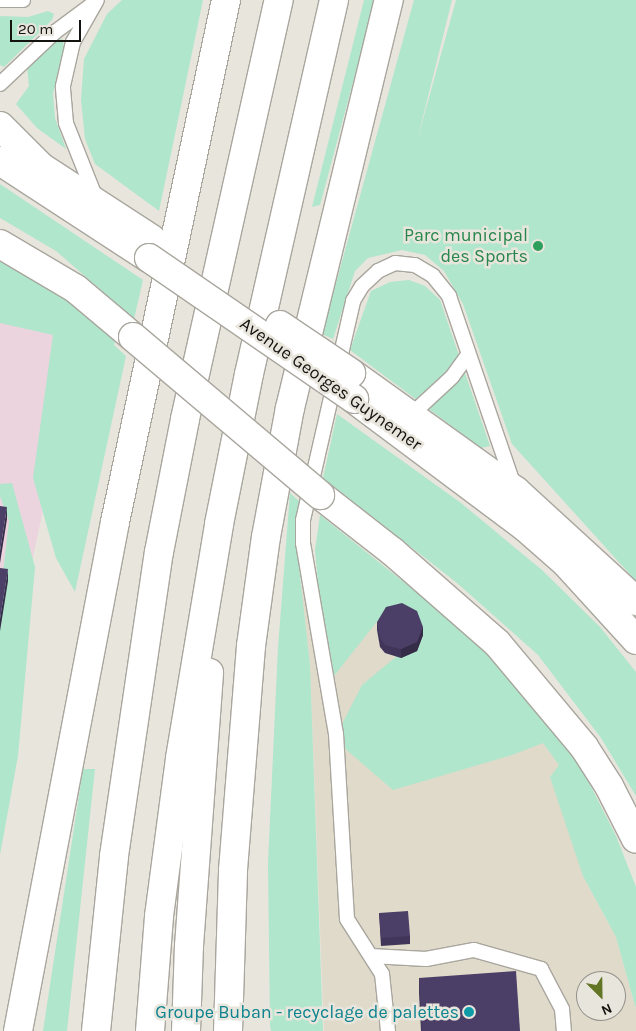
<!DOCTYPE html>
<html>
<head>
<meta charset="utf-8">
<style>
	body { margin:0 }
	#map { position:relative; width:636px; height:1031px; overflow:hidden; background:#e8e5dc; font-family:Karla,sans-serif }
	div>[style] { position:absolute }
	[style*='--x'] { left:calc(var(--x)*1px); top:calc(var(--y)*1px); width:calc(var(--w)*1px); rotate:calc(var(--a)*1deg) }
	.commercial>* { inset:0; background:#ecd4df }
	.built>* { inset:0; background:#dfdaca }
	.green>* { inset:0; background:#afe6cc }
	.roads { filter:drop-shadow(1px 0 #a9a69e) drop-shadow(-1px 0 #a9a69e) drop-shadow(0 1px #a9a69e) drop-shadow(0 -1px #a9a69e) }
	.service>* { height:14px; margin:-7px; padding:0 7px; transform-origin:7px; border-radius:7px; background:#fff }
	.secondary>* { height:28px; margin:-14px; padding:0 14px; transform-origin:14px; border-radius:14px; background:#fff }
	.motorway>* { height:28px; margin:-14px; padding:0 14px; transform-origin:14px; border-radius:14px; background:#fff }
	.bridges { filter:drop-shadow(1px 0 #a9a69e) drop-shadow(-1px 0 #a9a69e) drop-shadow(0 1px #a9a69e) drop-shadow(0 -1px #a9a69e) }
	.secondary-bridge>* { height:28px; margin:-14px; padding:0 14px; transform-origin:14px; border-radius:14px; background:#fff }
	.motorway-bridge>* { height:28px; margin:-14px; padding:0 14px; transform-origin:14px; border-radius:14px; background:#fff }
	.wall>* { inset:0; background:#413659 }
	.shaded-wall>* { inset:0; background:#352c48 }
	.building>* { inset:0; background:#4c3f67 }
	.dots>* { width:14px; height:14px; translate:-50% -50%; box-sizing:border-box; border:2px solid #e8e5dc; border-radius:50% }
	span { translate:-50% -50%; white-space:nowrap; text-align:center; line-height:1.15; -webkit-text-stroke:5px #e8e5dc; paint-order:stroke }
	.leisure-label { font-size:18px; color:#27864d }
	.right { translate:-100% -50%; text-align:right }
	.street-label { font-size:18px; color:#141310 }
	.culture-label { font-size:18px; color:#0d838f }
	.north { position:absolute; left:576px; top:971px; width:50px; height:50px; box-sizing:border-box; background:#e8e5dc; border:1px solid #93918a; border-radius:50%; rotate:157deg; font-size:14px; font-weight:700; line-height:20px; text-align:center; color:#141310 }
	.north::after { content:''; display:block; margin:auto; width:18px; height:22px; background:#627525; clip-path:polygon(50% 0,100% 100%,50% 72%,0 100%) }
	.scale { position:absolute; left:10px; top:20px; width:71px; height:22px; box-sizing:border-box; border:2px solid #141310; border-top:0; padding-left:6px; font-size:15px; line-height:18px; white-space:nowrap; color:#141310; -webkit-text-stroke:4px #e8e5dc; paint-order:stroke }
</style>
</head>
<body>
<div id="map">
	<div class="commercial">
		<i style="clip-path:polygon(0 273px,81px 329px,0 714px)"></i>
	</div>
	<div class="built">
		<i style="clip-path:polygon(evenodd,382px 578px,543px 743px,559px 765px,583px 876px,616px 937px,636px 1009px,636px 1031px,324px 1031px,310px 665px,301px 585px,382px 578px,586px 981px,616px 981px,616px 1011px,586px 1011px,586px 981px)"></i>
	</div>
	<div class="green">
		<i style="clip-path:polygon(122px 0,203px 0,159px 211px,95px 164px,85px 139px,81px 100px,84px 59px,107px 14px)"></i>
		<i style="clip-path:polygon(364px 0,375px 0,320px 205px,312px 207px)"></i>
		<i style="clip-path:polygon(414px 0,452px 0,417px 141px,456px 0,636px 0,636px 581px,512px 444px,463px 304px,444px 271px,425px 255px,402px 250px,368px 258px,355px 271px,333px 339px,322px 334px)"></i>
		<i style="clip-path:polygon(48px 11px,54px 14px,52px 20px,4px 67px,0 65px,0 16px,28px 17px)"></i>
		<i style="clip-path:polygon(62px 39px,64px 46px,53px 94px,55px 118px,66px 149px,37px 128px,16px 104px,29px 86px,27px 67px,55px 40px)"></i>
		<i style="clip-path:polygon(0 184px,143px 280px,134px 319px,56px 251px,0 218px)"></i>
		<i style="clip-path:polygon(0 259px,51px 287px,115px 341px,114px 345px,126px 356px,75px 592px,56px 558px,33px 478px,53px 335px,0 323px)"></i>
		<i style="clip-path:polygon(409px 280px,425px 286px,440px 300px,490px 446px,481px 448px,350px 350px,371px 291px,390px 282px)"></i>
		<i style="clip-path:polygon(337px 414px,461px 503px,542px 570px,600px 627px,636px 672px,636px 796px,601px 738px,538px 655px,457px 583px,323px 478px)"></i>
		<i style="clip-path:polygon(12px 483px,35px 567px,18px 756px,0 855px,0 597px,9px 521px,0 496px,0 484px)"></i>
		<i style="clip-path:polygon(290px 493px,299px 501px,296px 540px,310px 665px,323px 1031px,271px 1031px,270px 1025px,268px 863px,278px 647px)"></i>
		<i style="clip-path:polygon(320px 515px,471px 636px,577px 759px,616px 836px,636px 887px,636px 1009px,616px 937px,583px 876px,550px 777px,559px 765px,543px 743px,512px 755px,393px 790px,342px 746px,341px 726px,362px 685px,415px 641px,382px 615px,334px 676px,318px 583px,315px 550px)"></i>
		<i style="clip-path:polygon(83px 769px,95px 769px,67px 1031px,43px 1031px)"></i>
	</div>
	<div class="roads">
		<div class="service">
			<i style="--x:0;--y:0;--w:23;--a:0"></i>
			<i style="--x:0;--y:84;--w:76;--a:-43.4"></i>
			<i style="--x:55;--y:32;--w:44;--a:-36.6"></i>
			<i style="--x:95;--y:196;--w:79;--a:-111.7"></i>
			<i style="--x:66;--y:123;--w:37;--a:-95"></i>
			<i style="--x:63;--y:86;--w:45;--a:-77.2"></i>
			<i style="--x:73;--y:42;--w:48;--a:-60.3"></i>
			<i style="--x:412;--y:414;--w:54;--a:-42.8"></i>
			<i style="--x:452;--y:377;--w:27;--a:-54"></i>
			<i style="--x:371;--y:956;--w:55;--a:3.1"></i>
			<i style="--x:426;--y:959;--w:49;--a:-10.6"></i>
			<i style="--x:474;--y:950;--w:70;--a:15.8"></i>
			<i style="--x:541;--y:969;--w:45;--a:62.3"></i>
			<i style="--x:562;--y:1009;--w:22;--a:85"></i>
			<i style="--x:388;--y:1031;--w:57;--a:-96"></i>
			<i style="--x:382;--y:974;--w:65;--a:-122.5"></i>
			<i style="--x:347;--y:919;--w:185;--a:-93.4"></i>
			<i style="--x:336;--y:734;--w:194;--a:-99.8"></i>
			<i style="--x:303;--y:543;--w:23;--a:-90"></i>
			<i style="--x:303;--y:520;--w:225;--a:-77.1"></i>
			<i style="--x:353;--y:301;--w:17;--a:-59"></i>
			<i style="--x:362;--y:286;--w:22;--a:-43"></i>
			<i style="--x:378;--y:271;--w:19;--a:-25"></i>
			<i style="--x:395;--y:263;--w:20;--a:6"></i>
			<i style="--x:415;--y:265;--w:21;--a:31"></i>
			<i style="--x:433;--y:276;--w:26;--a:51"></i>
			<i style="--x:449;--y:296;--w:201;--a:71.1"></i>
		</div>
		<div class="secondary">
			<i style="--x:0;--y:126;--w:58;--a:45"></i>
			<i style="--x:41;--y:167;--w:132;--a:33"></i>
			<i style="--x:0;--y:161;--w:178;--a:33.1"></i>
			<i style="--x:351;--y:373;--w:203;--a:35.6"></i>
			<i style="--x:516;--y:491;--w:163;--a:42.5"></i>
			<i style="--x:354;--y:399;--w:214;--a:36.8"></i>
			<i style="--x:525;--y:527;--w:55;--a:41.3"></i>
			<i style="--x:566;--y:563;--w:104;--a:47.7"></i>
		</div>
		<div class="motorway">
			<i style="--x:0;--y:244;--w:88;--a:30.6"></i>
			<i style="--x:76;--y:289;--w:75;--a:40.1"></i>
			<i style="--x:320;--y:495;--w:93;--a:38"></i>
			<i style="--x:393;--y:552;--w:138;--a:41.2"></i>
			<i style="--x:497;--y:643;--w:136;--a:50.1"></i>
			<i style="--x:584;--y:747;--w:46;--a:57.3"></i>
			<i style="--x:609;--y:786;--w:59;--a:63"></i>
			<i style="--x:18;--y:1031;--w:518;--a:-79.21"></i>
			<i style="--x:115;--y:522;--w:534;--a:-78"></i>
			<i style="--x:96;--y:1031;--w:176;--a:-84.1"></i>
			<i style="--x:114;--y:856;--w:307;--a:-81.6"></i>
			<i style="--x:159;--y:552;--w:136;--a:-78.9"></i>
			<i style="--x:185;--y:419;--w:429;--a:-77.4"></i>
			<i style="--x:150;--y:1031;--w:115;--a:-85.5"></i>
			<i style="--x:159;--y:916;--w:159;--a:-82.4"></i>
			<i style="--x:180;--y:758;--w:237;--a:-80.5"></i>
			<i style="--x:219;--y:524;--w:153;--a:-78.7"></i>
			<i style="--x:249;--y:374;--w:384;--a:-77.2"></i>
			<i style="--x:186;--y:1031;--w:85;--a:-88"></i>
			<i style="--x:189;--y:946;--w:274;--a:-85.8"></i>
			<i style="--x:228;--y:1031;--w:161;--a:-88.2"></i>
			<i style="--x:233;--y:870;--w:225;--a:-85.4"></i>
			<i style="--x:251;--y:646;--w:110;--a:-82.2"></i>
			<i style="--x:266;--y:537;--w:131;--a:-79.5"></i>
			<i style="--x:290;--y:408;--w:420;--a:-76.4"></i>
		</div>
	</div>
	<div class="bridges">
		<div class="secondary-bridge">
			<i style="--x:149;--y:258;--w:249;--a:34.5"></i>
			<i style="--x:280;--y:325;--w:86;--a:34.1"></i>
		</div>
		<div class="motorway-bridge">
			<i style="--x:133;--y:337;--w:245;--a:40.2"></i>
		</div>
	</div>
	<div class="wall">
		<i style="clip-path:polygon(377px 622px,423px 635px,417px 651px,401px 658px,385px 653px,380px 647px,377px 630px)"></i>
		<i style="clip-path:polygon(379px 913px,410px 936px,410px 944px,381px 946px)"></i>
		<i style="clip-path:polygon(419px 978px,520px 1031px,421px 1031px,419px 993px)"></i>
	</div>
	<div class="shaded-wall">
		<i style="clip-path:polygon(7px 507px,7px 519px,0 563px,0 551px)"></i>
		<i style="clip-path:polygon(8px 569px,8px 581px,0 631px,0 619px)"></i>
		<i style="clip-path:polygon(423px 627px,423px 635px,417px 651px,401px 658px,401px 649px)"></i>
	</div>
	<div class="building">
		<i style="clip-path:polygon(0 506px,7px 507px,0 551px)"></i>
		<i style="clip-path:polygon(0 568px,8px 569px,0 619px)"></i>
		<i style="clip-path:polygon(402px 603px,417px 611px,423px 627px,417px 642px,401px 649px,385px 645px,380px 638px,377px 622px,386px 607px)"></i>
		<i style="clip-path:polygon(408px 911px,410px 936px,381px 938px,379px 913px)"></i>
		<i style="clip-path:polygon(516px 971px,520px 1031px,422px 1031px,419px 978px)"></i>
	</div>
	<div class="dots">
		<i style="left:538px;top:246px;background:#2e9e5b"></i>
		<i style="left:469px;top:1012px;background:#0f9aa8"></i>
	</div>
	<div class="leisure-label">
		<span class="right" style="left:528px;top:246px">Parc municipal<br>des Sports</span>
	</div>
	<div class="street-label">
		<span style="left:331px;top:384px;rotate:35deg">Avenue Georges Guynemer</span>
	</div>
	<div class="culture-label">
		<span class="right" style="left:459px;top:1012px">Groupe Buban - recyclage de palettes</span>
	</div>
	<div class="north">N</div>
	<div class="scale">20 m</div>
</div>
</body>
</html>
